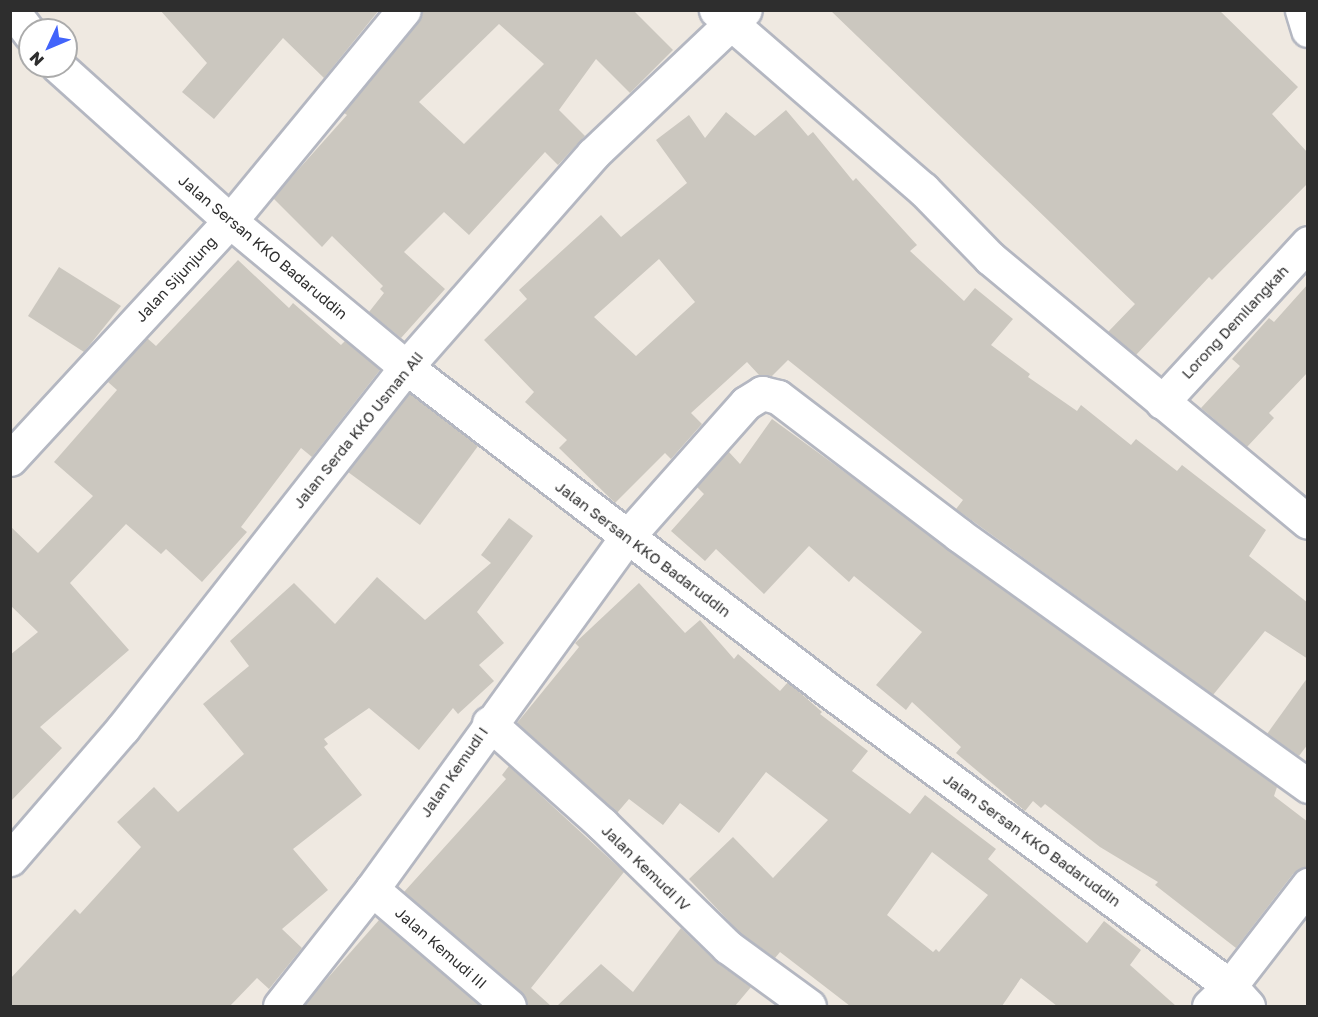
<!DOCTYPE html>
<html>
<head>
<meta charset="utf-8">
<style>
	body { margin:0 }
	#map { position:relative; width:1318px; height:1017px; overflow:hidden; background:#efe9e1; font-family:"Golos Text",sans-serif }
	div>[style] { position:absolute }
	[style*='--x'] { left:calc(var(--x)*1px); top:calc(var(--y)*1px); width:calc(var(--w)*1px); rotate:calc(var(--a)*1deg) }
	.building>* { inset:0; background:#cbc7bf }
	.roads { filter:drop-shadow(2px 0 #b4b7c1) drop-shadow(-2px 0 #b4b7c1) drop-shadow(0 2px #b4b7c1) drop-shadow(0 -2px #b4b7c1) }
	.street>* { height:33px; margin:-16.5px; padding:0 16.5px; transform-origin:16.5px; border-radius:16.5px; background:#fff }
	span { translate:-50% -50%; white-space:nowrap; text-align:center; line-height:1.15; -webkit-text-stroke:4.5px #fff; paint-order:stroke }
	.street-label { font-size:15px; color:#2e2e2e }
	.frame { position:absolute; inset:0; border:12px solid #2e2e2e; pointer-events:none }
	.north { position:absolute; left:18px; top:18px; width:60px; height:60px; box-sizing:border-box; background:#fff; border:2px solid #ababab; border-radius:50%; rotate:226deg; font-size:16px; font-weight:700; line-height:24px; text-align:center; color:#2e2e2e }
	.north::after { content:''; display:block; margin:auto; width:21px; height:27px; background:#4264fb; clip-path:polygon(50% 0,100% 100%,50% 72%,0 100%) }
</style>
</head>
<body>
<div id="map">
	<div class="building">
		<i style="clip-path:polygon(160px 10px,379px 10px,324px 78px,283px 38px,214px 119px,182px 92px,207px 63px)"></i>
		<i style="clip-path:polygon(evenodd,422px 10px,633px 10px,673px 50px,630px 93px,596px 59px,559px 110px,585px 136px,558px 165px,545px 152px,469px 235px,444px 212px,404px 252px,445px 289px,401px 338px,369px 312px,384px 293px,380px 289px,383px 286px,332px 236px,322px 247px,273px 198px,347px 115px,344px 113px,418px 22px,422px 10px,499px 24px,544px 64px,464px 144px,419px 102px,499px 24px)"></i>
		<i style="clip-path:polygon(830px 10px,1219px 10px,1298px 87px,1272px 114px,1308px 153px,1308px 183px,1212px 280px,1209px 277px,1136px 355px,1108px 332px,1135px 304px)"></i>
		<i style="clip-path:polygon(evenodd,786px 110px,808px 136px,813px 132px,853px 181px,856px 178px,917px 245px,910px 251px,964px 301px,975px 288px,1013px 319px,991px 345px,1030px 374px,1028px 377px,1077px 411px,1081px 405px,1131px 445px,1136px 439px,1177px 471px,1182px 465px,1266px 530px,1249px 556px,1308px 603px,1308px 659px,1265px 631px,1213px 695px,956px 509px,963px 500px,788px 360px,772px 376px,759px 375px,747px 362px,691px 413px,702px 424px,671px 459px,665px 453px,615px 503px,559px 448px,567px 440px,525px 402px,534px 392px,484px 340px,527px 299px,519px 290px,601px 215px,621px 237px,687px 183px,656px 140px,689px 115px,705px 138px,726px 112px,755px 136px,786px 110px,659px 259px,695px 302px,636px 356px,594px 317px,659px 259px)"></i>
		<i style="clip-path:polygon(238px 260px,289px 308px,293px 303px,341px 345px,345px 341px,380px 370px,312px 457px,301px 448px,241px 527px,247px 532px,202px 582px,166px 549px,161px 554px,126px 524px,70px 583px,129px 650px,40px 727px,62px 748px,10px 802px,10px 655px,38px 632px,10px 605px,10px 526px,38px 553px,93px 496px,54px 462px,117px 390px,108px 382px,116px 372px,147px 338px,156px 346px)"></i>
		<i style="clip-path:polygon(59px 267px,121px 306px,84px 352px,28px 316px)"></i>
		<i style="clip-path:polygon(1308px 284px,1308px 372px,1269px 413px,1274px 418px,1247px 447px,1201px 408px,1240px 366px,1232px 359px,1269px 318px,1274px 322px)"></i>
		<i style="clip-path:polygon(409px 393px,478px 446px,420px 525px,348px 472px)"></i>
		<i style="clip-path:polygon(772px 419px,1277px 787px,1274px 796px,1308px 822px,1308px 867px,1293px 874px,1236px 948px,1155px 885px,1158px 882px,1100px 847px,1045px 804px,1041px 808px,1033px 801px,1025px 811px,956px 753px,961px 747px,912px 702px,906px 710px,876px 685px,922px 632px,854px 576px,849px 582px,809px 546px,764px 594px,716px 549px,705px 561px,671px 531px,704px 494px,697px 487px,728px 451px,740px 464px)"></i>
		<i style="clip-path:polygon(509px 518px,533px 536px,477px 612px,504px 643px,479px 665px,494px 681px,458px 714px,453px 708px,419px 750px,369px 708px,324px 739px,328px 744px,324px 747px,362px 795px,293px 849px,328px 890px,282px 929px,302px 948px,269px 989px,257px 978px,230px 1006px,10px 1006px,10px 979px,75px 909px,80px 914px,141px 847px,117px 822px,154px 787px,178px 812px,244px 754px,203px 704px,249px 666px,230px 641px,294px 583px,335px 624px,377px 577px,425px 620px,491px 563px,481px 555px)"></i>
		<i style="clip-path:polygon(evenodd,639px 583px,685px 633px,700px 620px,734px 659px,738px 654px,780px 691px,788px 682px,796px 689px,822px 712px,820px 714px,868px 751px,852px 771px,910px 814px,925px 795px,996px 849px,988px 859px,1087px 943px,1104px 921px,1141px 950px,1130px 965px,1176px 1006px,1057px 1006px,1021px 978px,1002px 1006px,850px 1006px,780px 952px,775px 958px,740px 933px,689px 879px,733px 837px,773px 878px,828px 820px,766px 772px,719px 833px,680px 803px,663px 825px,629px 799px,617px 813px,517px 723px,579px 647px,575px 643px,639px 583px,932px 852px,988px 895px,939px 952px,936px 949px,933px 952px,887px 915px,932px 852px)"></i>
		<i style="clip-path:polygon(1308px 677px,1308px 744px,1299px 756px,1267px 734px)"></i>
		<i style="clip-path:polygon(509px 766px,624px 872px,531px 988px,551px 1006px,527px 1006px,521px 992px,404px 892px,506px 779px,502px 775px)"></i>
		<i style="clip-path:polygon(379px 920px,481px 1006px,303px 1006px)"></i>
		<i style="clip-path:polygon(681px 928px,715px 961px,751px 987px,735px 1006px,557px 1006px,601px 964px,633px 992px)"></i>
	</div>
	<div class="roads">
		<div class="street">
			<i style="--x:12;--y:10;--w:30;--a:53"></i>
			<i style="--x:716;--y:10;--w:274;--a:40.9"></i>
			<i style="--x:923;--y:189;--w:96;--a:45.8"></i>
			<i style="--x:990;--y:258;--w:413;--a:39.7"></i>
			<i style="--x:1302;--y:10;--w:21;--a:73"></i>
			<i style="--x:58;--y:66;--w:232;--a:42"></i>
			<i style="--x:230;--y:221;--w:229;--a:39.7"></i>
			<i style="--x:406;--y:367;--w:535;--a:37.41"></i>
			<i style="--x:831;--y:692;--w:496;--a:36.4"></i>
			<i style="--x:1230;--y:986;--w:27;--a:48"></i>
			<i style="--x:1162;--y:402;--w:216;--a:-47.4"></i>
			<i style="--x:10;--y:459;--w:324;--a:-47.3"></i>
			<i style="--x:230;--y:221;--w:273;--a:-50.5"></i>
			<i style="--x:489;--y:723;--w:152;--a:41.8"></i>
			<i style="--x:602;--y:824;--w:176;--a:44.3"></i>
			<i style="--x:728;--y:947;--w:100;--a:36.1"></i>
			<i style="--x:10;--y:859;--w:173;--a:-49.2"></i>
			<i style="--x:123;--y:728;--w:459;--a:-51.9"></i>
			<i style="--x:406;--y:367;--w:283;--a:-48.7"></i>
			<i style="--x:593;--y:154;--w:209;--a:-43.5"></i>
			<i style="--x:372;--y:889;--w:180;--a:40.5"></i>
			<i style="--x:280;--y:1006;--w:149;--a:-51.8"></i>
			<i style="--x:372;--y:889;--w:435;--a:-54.1"></i>
			<i style="--x:627;--y:537;--w:179;--a:-48.4"></i>
			<i style="--x:746;--y:403;--w:19;--a:-32"></i>
			<i style="--x:762;--y:393;--w:16;--a:14"></i>
			<i style="--x:778;--y:397;--w:228;--a:37.3"></i>
			<i style="--x:959;--y:535;--w:430;--a:35.7"></i>
			<i style="--x:1209;--y:1006;--w:29;--a:-44"></i>
			<i style="--x:1230;--y:986;--w:128;--a:-52.3"></i>
		</div>
	</div>
	<div class="street-label">
		<span style="left:263px;top:247px;rotate:40deg">Jalan Sersan KKO Badaruddin</span>
		<span style="left:176px;top:279px;rotate:-47deg">Jalan Sijunjung</span>
		<span style="left:1235px;top:322px;rotate:-47deg">Lorong Demilangkah</span>
		<span style="left:358px;top:430px;rotate:-51deg">Jalan Serda KKO Usman Ali</span>
		<span style="left:643px;top:549px;rotate:37deg">Jalan Sersan KKO Badaruddin</span>
		<span style="left:454px;top:772px;rotate:-55deg">Jalan Kemudi I</span>
		<span style="left:1032px;top:840px;rotate:36deg">Jalan Sersan KKO Badaruddin</span>
		<span style="left:646px;top:868px;rotate:44deg">Jalan Kemudi IV</span>
		<span style="left:441px;top:948px;rotate:41deg">Jalan Kemudi III</span>
	</div>
	<div class="frame"></div>
	<div class="north">N</div>
</div>
</body>
</html>
